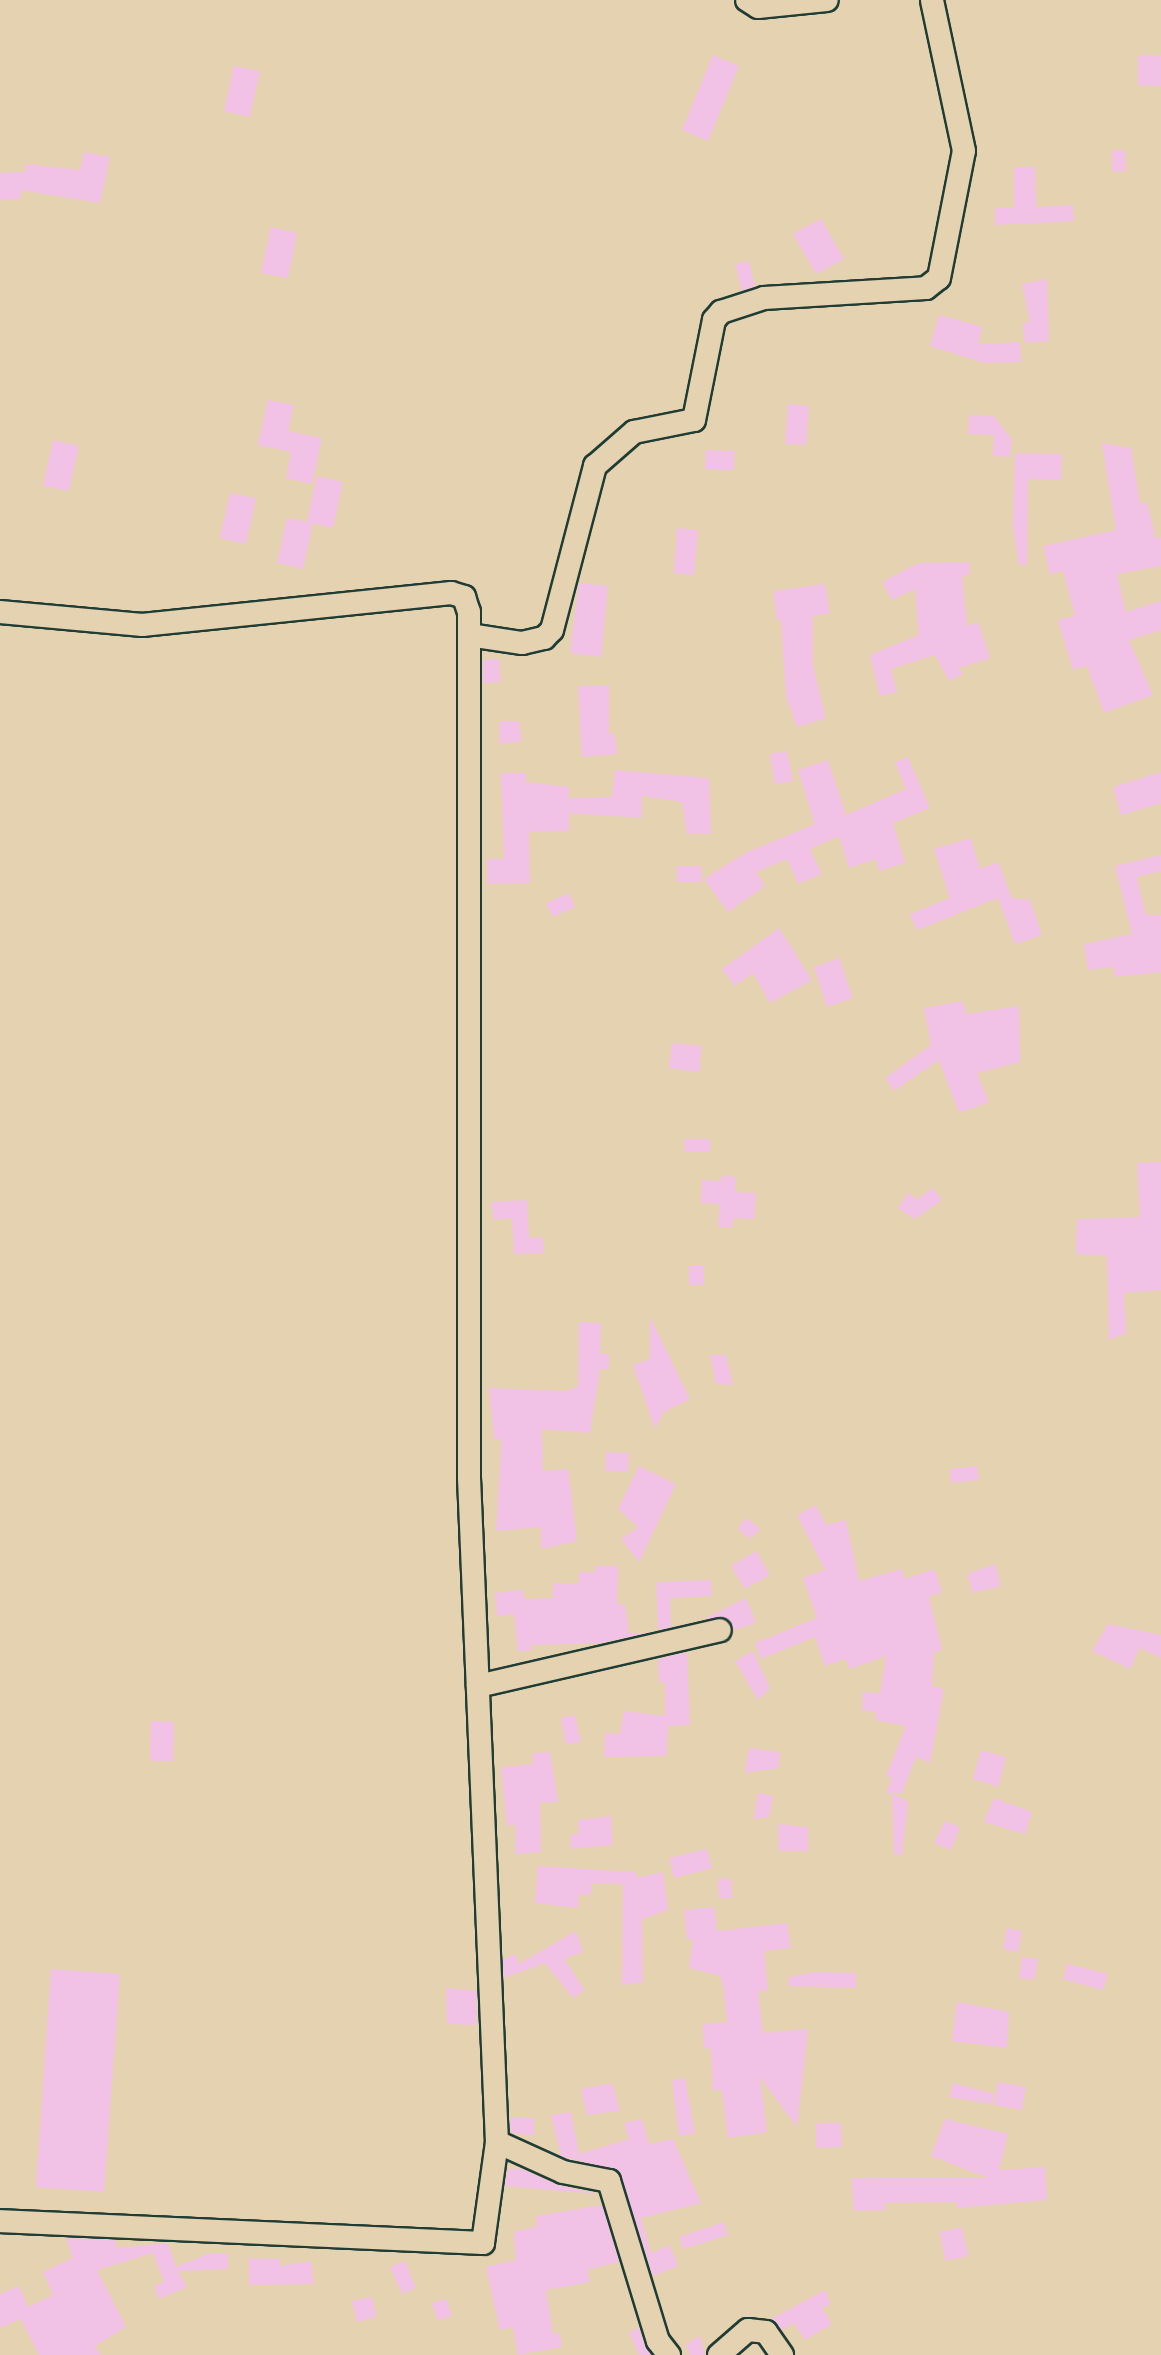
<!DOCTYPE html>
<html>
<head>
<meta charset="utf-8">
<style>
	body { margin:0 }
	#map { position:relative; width:1161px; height:2355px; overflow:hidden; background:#e5d2b0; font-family:Kalam,sans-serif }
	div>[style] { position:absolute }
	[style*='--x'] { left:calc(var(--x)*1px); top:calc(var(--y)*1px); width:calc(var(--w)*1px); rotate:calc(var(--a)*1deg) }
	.building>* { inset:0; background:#f1c2e5 }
	.roads { filter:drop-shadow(2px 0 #1f3d34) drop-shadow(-2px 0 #1f3d34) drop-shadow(0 2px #1f3d34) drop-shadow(0 -2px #1f3d34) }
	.minor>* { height:22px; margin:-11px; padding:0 11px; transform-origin:11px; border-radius:11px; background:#e5d2b0 }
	span { translate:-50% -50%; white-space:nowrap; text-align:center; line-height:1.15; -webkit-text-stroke:8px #e5d2b0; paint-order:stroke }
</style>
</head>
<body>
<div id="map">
	<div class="building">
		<i style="clip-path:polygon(713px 55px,739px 66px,708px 141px,682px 130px)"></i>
		<i style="clip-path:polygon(1138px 55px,1161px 55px,1161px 86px,1138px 85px)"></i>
		<i style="clip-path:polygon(234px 66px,260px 71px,250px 117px,224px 111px)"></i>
		<i style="clip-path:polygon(1112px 150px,1125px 150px,1126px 172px,1112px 171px)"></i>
		<i style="clip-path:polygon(84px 152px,110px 157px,100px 203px,21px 190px,21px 199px,0 200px,0 173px,25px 172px,26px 164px,80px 170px)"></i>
		<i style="clip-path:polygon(1014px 167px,1035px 167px,1036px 207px,1073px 205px,1074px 221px,995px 225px,995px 208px,1014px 208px)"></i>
		<i style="clip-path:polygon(821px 219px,844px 259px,816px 274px,793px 234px)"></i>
		<i style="clip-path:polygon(271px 227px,297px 233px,288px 278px,261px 273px)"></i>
		<i style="clip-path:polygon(749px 261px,755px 286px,742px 291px,735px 264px)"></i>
		<i style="clip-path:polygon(1047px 279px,1049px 341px,1025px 343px,1023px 323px,1030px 322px,1022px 284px)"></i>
		<i style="clip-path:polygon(939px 315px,983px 327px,978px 344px,1020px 342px,1021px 362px,984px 363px,930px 346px)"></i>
		<i style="clip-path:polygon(268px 400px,294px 405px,288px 431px,322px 438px,312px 484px,286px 478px,291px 452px,258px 445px)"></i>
		<i style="clip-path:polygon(788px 404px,809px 406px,806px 445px,785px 444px)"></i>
		<i style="clip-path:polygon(969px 415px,994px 416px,1012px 440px,1010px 457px,993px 456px,994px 435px,968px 434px)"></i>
		<i style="clip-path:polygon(53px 440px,79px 446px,69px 491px,43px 486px)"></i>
		<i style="clip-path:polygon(1102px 443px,1131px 448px,1140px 503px,1147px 502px,1156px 539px,1161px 537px,1161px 566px,1117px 574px,1126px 612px,1161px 601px,1161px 630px,1129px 640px,1153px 695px,1104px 713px,1087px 666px,1073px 670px,1058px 620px,1075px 616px,1063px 571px,1050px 574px,1043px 546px,1116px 530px)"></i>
		<i style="clip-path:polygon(706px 450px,735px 451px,734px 470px,705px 470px)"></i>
		<i style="clip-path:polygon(1015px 453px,1062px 454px,1061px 480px,1028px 479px,1027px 565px,1019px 565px,1013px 526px)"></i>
		<i style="clip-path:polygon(317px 476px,343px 482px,333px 528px,307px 522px)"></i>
		<i style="clip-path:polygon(230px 493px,256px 498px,246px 544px,220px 538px)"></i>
		<i style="clip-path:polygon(287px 518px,313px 523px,303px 569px,277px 563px)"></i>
		<i style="clip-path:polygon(677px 528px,698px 530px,694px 575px,674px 573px)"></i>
		<i style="clip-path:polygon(969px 562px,970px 575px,962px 576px,967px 626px,978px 622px,990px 658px,959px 668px,963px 674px,949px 681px,935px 655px,891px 669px,897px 692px,880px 696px,870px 655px,919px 635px,915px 589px,892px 600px,882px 582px,919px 563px)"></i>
		<i style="clip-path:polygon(579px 583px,608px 586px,601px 657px,570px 653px)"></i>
		<i style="clip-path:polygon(825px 584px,830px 613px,813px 616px,813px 666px,826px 718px,797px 727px,786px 696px,781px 620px,777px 621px,773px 591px)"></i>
		<i style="clip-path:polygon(499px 659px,501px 682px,483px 683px,483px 660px)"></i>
		<i style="clip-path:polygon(578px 686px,609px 686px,609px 734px,615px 734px,617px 754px,582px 757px)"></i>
		<i style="clip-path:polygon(500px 721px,519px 721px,522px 741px,499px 744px)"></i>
		<i style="clip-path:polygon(787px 751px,793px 781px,775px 784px,770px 754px)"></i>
		<i style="clip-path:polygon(908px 757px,930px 808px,893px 823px,905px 863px,879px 871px,876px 859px,849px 868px,839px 836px,810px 849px,822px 874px,798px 884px,787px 859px,756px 872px,765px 886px,728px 912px,704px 879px,745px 853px,815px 824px,798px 770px,828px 760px,846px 815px,906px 789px,895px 762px)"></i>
		<i style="clip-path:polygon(615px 770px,709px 778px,711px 834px,687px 834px,682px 802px,642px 796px,642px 818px,569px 813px,569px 831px,529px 832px,530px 883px,487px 884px,487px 859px,504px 859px,501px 773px,526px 773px,526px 782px,569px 787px,569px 798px,612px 797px)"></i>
		<i style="clip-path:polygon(1161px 772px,1161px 803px,1121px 815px,1113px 787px)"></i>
		<i style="clip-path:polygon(971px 838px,980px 869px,998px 862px,1012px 898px,1030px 900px,1042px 935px,1015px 944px,998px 898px,917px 930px,910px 914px,950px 898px,934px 849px)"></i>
		<i style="clip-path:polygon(1161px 855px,1161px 871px,1137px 877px,1146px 915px,1161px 915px,1161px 972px,1114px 977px,1114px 967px,1088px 970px,1084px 944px,1132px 934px,1115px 866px)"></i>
		<i style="clip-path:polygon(677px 866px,701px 866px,702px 882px,677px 882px)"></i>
		<i style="clip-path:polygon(569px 893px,575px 907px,553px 917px,546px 903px)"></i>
		<i style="clip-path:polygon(779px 928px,812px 980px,770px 1003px,753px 973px,735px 986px,722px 969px)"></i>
		<i style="clip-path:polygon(839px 958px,853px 998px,827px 1007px,814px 967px)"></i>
		<i style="clip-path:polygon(963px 1001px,966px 1014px,1019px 1006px,1020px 1062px,977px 1073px,989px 1102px,959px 1113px,939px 1060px,894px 1091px,885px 1078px,931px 1045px,924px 1008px)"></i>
		<i style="clip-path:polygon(672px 1043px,702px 1046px,699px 1072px,669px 1068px)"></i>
		<i style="clip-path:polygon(684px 1139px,710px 1139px,710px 1152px,685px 1152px)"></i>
		<i style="clip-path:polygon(1161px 1162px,1161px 1290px,1124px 1293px,1126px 1333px,1109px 1340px,1107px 1256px,1076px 1254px,1077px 1219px,1140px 1217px,1137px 1163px)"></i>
		<i style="clip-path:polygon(721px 1176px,736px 1177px,735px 1192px,756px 1193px,754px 1219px,733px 1218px,733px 1227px,718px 1227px,720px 1204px,701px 1203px,702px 1180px,721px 1181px)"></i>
		<i style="clip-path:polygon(933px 1188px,942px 1200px,915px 1219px,898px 1208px,908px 1193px,917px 1199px)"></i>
		<i style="clip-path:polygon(527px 1200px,529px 1238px,543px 1237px,544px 1253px,514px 1254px,512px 1218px,494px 1220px,491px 1202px)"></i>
		<i style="clip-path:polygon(689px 1265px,704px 1265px,704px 1285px,689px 1285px)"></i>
		<i style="clip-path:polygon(650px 1317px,690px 1399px,664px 1412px,655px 1429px,633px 1365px,650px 1359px)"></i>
		<i style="clip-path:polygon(579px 1322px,601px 1323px,600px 1353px,609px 1354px,609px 1369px,600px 1369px,590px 1433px,542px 1429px,543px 1471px,568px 1469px,577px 1541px,541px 1549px,541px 1527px,496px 1531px,502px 1439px,494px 1439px,489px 1388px,565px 1391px,578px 1387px)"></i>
		<i style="clip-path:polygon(710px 1355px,726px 1355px,733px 1385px,716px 1384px)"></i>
		<i style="clip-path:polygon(606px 1452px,629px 1453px,628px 1472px,605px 1471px)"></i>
		<i style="clip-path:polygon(639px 1466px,676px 1484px,639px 1562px,621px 1539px,638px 1527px,618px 1509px)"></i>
		<i style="clip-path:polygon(977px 1466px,979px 1480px,951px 1483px,950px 1469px)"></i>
		<i style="clip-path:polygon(816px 1505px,826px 1525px,846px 1520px,859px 1581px,902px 1569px,905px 1579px,934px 1569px,942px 1592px,929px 1597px,942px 1650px,934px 1652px,932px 1686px,944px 1689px,930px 1763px,916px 1757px,902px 1793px,892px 1793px,908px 1802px,902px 1855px,894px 1854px,892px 1793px,886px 1793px,892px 1778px,886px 1776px,906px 1726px,875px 1720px,876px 1712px,862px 1710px,863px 1692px,880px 1693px,886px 1656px,849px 1669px,846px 1659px,825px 1666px,815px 1637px,761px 1659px,755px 1643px,817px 1618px,803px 1578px,825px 1570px,797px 1515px)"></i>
		<i style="clip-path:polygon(746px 1518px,760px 1528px,751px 1539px,738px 1529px)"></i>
		<i style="clip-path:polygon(756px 1551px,770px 1575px,745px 1589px,731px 1566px)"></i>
		<i style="clip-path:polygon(995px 1564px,1001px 1586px,973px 1593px,967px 1574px)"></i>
		<i style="clip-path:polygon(595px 1566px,618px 1566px,617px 1605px,625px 1604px,629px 1633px,647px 1633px,601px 1643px,531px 1645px,532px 1650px,518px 1652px,514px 1614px,497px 1616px,495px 1593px,523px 1590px,524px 1599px,553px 1598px,553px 1583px,579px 1583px,579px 1572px,595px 1572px)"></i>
		<i style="clip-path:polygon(711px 1580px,712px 1596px,670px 1598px,671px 1627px,658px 1630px,656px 1582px)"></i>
		<i style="clip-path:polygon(746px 1598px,756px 1623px,734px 1630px,725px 1617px,704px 1619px)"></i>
		<i style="clip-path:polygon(1108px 1624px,1161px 1635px,1161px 1658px,1140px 1648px,1130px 1669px,1092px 1651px)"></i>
		<i style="clip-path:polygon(753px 1651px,770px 1688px,758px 1700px,735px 1661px)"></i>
		<i style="clip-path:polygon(687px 1652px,690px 1725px,668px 1726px,666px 1756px,604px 1757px,605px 1733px,620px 1734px,624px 1711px,665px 1716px,665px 1682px,659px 1682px,658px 1659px)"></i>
		<i style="clip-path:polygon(575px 1715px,581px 1742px,566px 1744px,561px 1718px)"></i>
		<i style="clip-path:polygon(151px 1721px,174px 1722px,173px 1761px,150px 1761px)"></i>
		<i style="clip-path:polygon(749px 1748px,780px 1752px,778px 1768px,745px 1773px)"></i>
		<i style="clip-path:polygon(981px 1750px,1006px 1757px,998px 1787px,973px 1779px)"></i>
		<i style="clip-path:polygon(550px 1752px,558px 1802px,540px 1803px,541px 1852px,515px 1854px,516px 1825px,507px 1825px,501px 1767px,533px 1764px,533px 1753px)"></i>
		<i style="clip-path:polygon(758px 1793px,773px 1796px,769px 1817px,754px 1819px)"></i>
		<i style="clip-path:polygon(994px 1798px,1032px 1812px,1025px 1834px,984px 1822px)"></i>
		<i style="clip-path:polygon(611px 1816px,613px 1845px,571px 1849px,570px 1835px,579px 1834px,578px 1820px)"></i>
		<i style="clip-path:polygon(945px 1821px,960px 1827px,951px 1850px,934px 1843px)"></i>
		<i style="clip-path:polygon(778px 1824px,808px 1827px,808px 1851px,779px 1851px)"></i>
		<i style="clip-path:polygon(707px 1849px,712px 1868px,674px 1878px,669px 1858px)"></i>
		<i style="clip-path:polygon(538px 1866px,636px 1872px,636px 1878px,663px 1872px,668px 1910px,642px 1919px,643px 1982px,622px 1985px,623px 1884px,592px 1883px,591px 1895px,579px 1894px,578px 1908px,535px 1903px)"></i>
		<i style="clip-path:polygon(731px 1878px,732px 1898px,719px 1898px,718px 1879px)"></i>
		<i style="clip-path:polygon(714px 1907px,717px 1931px,787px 1923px,791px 1948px,764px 1951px,768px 1990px,758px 1991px,763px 2033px,808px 2029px,797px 2127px,760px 2077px,767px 2132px,728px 2138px,722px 2090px,713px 2091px,711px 2049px,704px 2048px,703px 2024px,727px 2022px,724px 1989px,720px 1976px,689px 1968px,693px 1939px,687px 1940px,684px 1910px)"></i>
		<i style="clip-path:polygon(1007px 1928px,1022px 1931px,1018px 1952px,1003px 1949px)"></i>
		<i style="clip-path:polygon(576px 1931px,583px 1952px,564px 1959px,585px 1990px,573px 1998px,545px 1963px,504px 1978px,503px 1959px,516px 1954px,519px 1964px)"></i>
		<i style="clip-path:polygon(1022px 1957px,1038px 1959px,1034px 1980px,1019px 1978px)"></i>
		<i style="clip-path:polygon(1067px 1964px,1108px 1974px,1103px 1990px,1063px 1979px)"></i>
		<i style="clip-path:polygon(51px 1969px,120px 1974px,104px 2192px,36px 2187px)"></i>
		<i style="clip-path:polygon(815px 1972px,856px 1973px,856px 1988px,789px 1986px,789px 1977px)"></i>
		<i style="clip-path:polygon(446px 1988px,477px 1991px,476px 2025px,447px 2024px)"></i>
		<i style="clip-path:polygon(957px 2002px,1009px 2012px,1007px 2048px,952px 2041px)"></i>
		<i style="clip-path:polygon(685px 2078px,695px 2133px,679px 2136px,672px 2080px)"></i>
		<i style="clip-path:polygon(998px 2082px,1026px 2087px,1022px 2110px,994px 2105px)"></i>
		<i style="clip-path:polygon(612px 2083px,620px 2111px,587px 2115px,581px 2089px)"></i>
		<i style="clip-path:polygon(953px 2083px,995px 2094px,992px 2104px,949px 2097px)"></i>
		<i style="clip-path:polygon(571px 2112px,579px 2154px,629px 2139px,624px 2123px,642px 2119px,649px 2144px,673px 2139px,701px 2203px,641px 2218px,651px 2253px,670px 2245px,678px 2266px,653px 2276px,619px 2171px,561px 2156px,551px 2115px)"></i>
		<i style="clip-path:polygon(510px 2118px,534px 2118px,534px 2135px,511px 2133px)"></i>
		<i style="clip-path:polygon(945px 2119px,1008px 2134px,999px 2170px,1045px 2167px,1047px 2200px,957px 2208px,957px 2202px,885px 2203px,886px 2210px,854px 2211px,852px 2178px,988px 2178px,931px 2156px)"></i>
		<i style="clip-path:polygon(816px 2123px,841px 2123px,842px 2147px,816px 2148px)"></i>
		<i style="clip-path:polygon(508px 2169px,522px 2169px,558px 2185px,598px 2194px,505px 2186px)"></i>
		<i style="clip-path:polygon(602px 2205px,619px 2262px,587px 2270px,590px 2282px,546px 2290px,553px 2334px,560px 2333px,562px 2347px,518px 2355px,513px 2327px,500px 2330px,486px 2267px,516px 2260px,514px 2232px,537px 2226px,536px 2216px)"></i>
		<i style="clip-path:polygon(724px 2222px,728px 2235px,683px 2249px,679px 2237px)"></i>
		<i style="clip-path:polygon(962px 2227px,968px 2256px,945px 2261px,940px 2232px)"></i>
		<i style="clip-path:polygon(66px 2238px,115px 2240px,117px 2248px,168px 2243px,176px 2267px,208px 2254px,228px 2254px,228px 2269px,178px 2271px,187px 2287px,159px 2299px,154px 2286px,164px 2282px,153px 2253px,97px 2270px,126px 2327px,95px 2346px,101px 2355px,39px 2355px,21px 2319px,0 2328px,0 2294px,19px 2286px,28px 2307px,53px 2295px,43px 2272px,73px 2258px)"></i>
		<i style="clip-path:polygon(249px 2258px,280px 2259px,280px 2266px,311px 2261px,314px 2284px,249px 2285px)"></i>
		<i style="clip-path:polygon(405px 2261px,416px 2288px,402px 2294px,390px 2267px)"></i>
		<i style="clip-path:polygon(825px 2290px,831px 2304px,822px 2308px,832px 2324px,805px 2340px,794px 2323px,782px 2330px,771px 2319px)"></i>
		<i style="clip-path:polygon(372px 2297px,376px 2317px,357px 2322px,352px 2301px)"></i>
		<i style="clip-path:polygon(446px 2299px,452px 2316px,438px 2320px,432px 2303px)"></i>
		<i style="clip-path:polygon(639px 2328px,645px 2346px,651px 2355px,639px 2355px,629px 2332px)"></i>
		<i style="clip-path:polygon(700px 2336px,705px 2355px,690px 2355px,686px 2344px)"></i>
	</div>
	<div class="roads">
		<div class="minor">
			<i style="--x:747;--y:0;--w:13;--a:32"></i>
			<i style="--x:758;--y:7;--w:69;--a:-5.8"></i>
			<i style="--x:0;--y:612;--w:143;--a:5.2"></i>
			<i style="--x:142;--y:625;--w:311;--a:-5.9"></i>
			<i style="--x:451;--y:593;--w:14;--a:17"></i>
			<i style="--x:464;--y:597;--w:16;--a:72"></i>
			<i style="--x:469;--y:612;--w:866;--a:90"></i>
			<i style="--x:469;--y:1478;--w:665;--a:87.59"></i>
			<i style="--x:497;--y:2142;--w:102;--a:97.9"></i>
			<i style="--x:483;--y:2243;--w:484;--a:-177.4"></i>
			<i style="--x:469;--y:635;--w:54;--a:8.6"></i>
			<i style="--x:522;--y:643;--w:23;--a:-13"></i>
			<i style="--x:544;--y:638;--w:11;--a:-45"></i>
			<i style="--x:552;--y:630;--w:170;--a:-75.3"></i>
			<i style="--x:595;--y:466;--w:52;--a:-41.1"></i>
			<i style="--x:634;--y:432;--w:61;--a:-11.3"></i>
			<i style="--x:694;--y:420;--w:102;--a:-78.7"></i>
			<i style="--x:714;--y:320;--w:11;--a:-49"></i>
			<i style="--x:721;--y:312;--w:45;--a:-18"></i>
			<i style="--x:764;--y:298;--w:162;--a:-3.5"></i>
			<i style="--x:926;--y:288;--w:16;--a:-38"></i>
			<i style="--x:939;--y:278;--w:129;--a:-78.9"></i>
			<i style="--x:964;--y:151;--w:154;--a:-102"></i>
			<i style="--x:478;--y:1686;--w:248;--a:-13"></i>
			<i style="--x:497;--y:2142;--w:72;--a:24.4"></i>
			<i style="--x:563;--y:2172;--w:47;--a:11.1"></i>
			<i style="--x:609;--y:2181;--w:167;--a:73"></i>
			<i style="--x:658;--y:2341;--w:18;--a:52"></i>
			<i style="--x:719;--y:2355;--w:38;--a:-41"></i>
			<i style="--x:748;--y:2330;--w:18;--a:6"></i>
			<i style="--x:766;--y:2332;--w:28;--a:55"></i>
		</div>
	</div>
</div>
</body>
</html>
